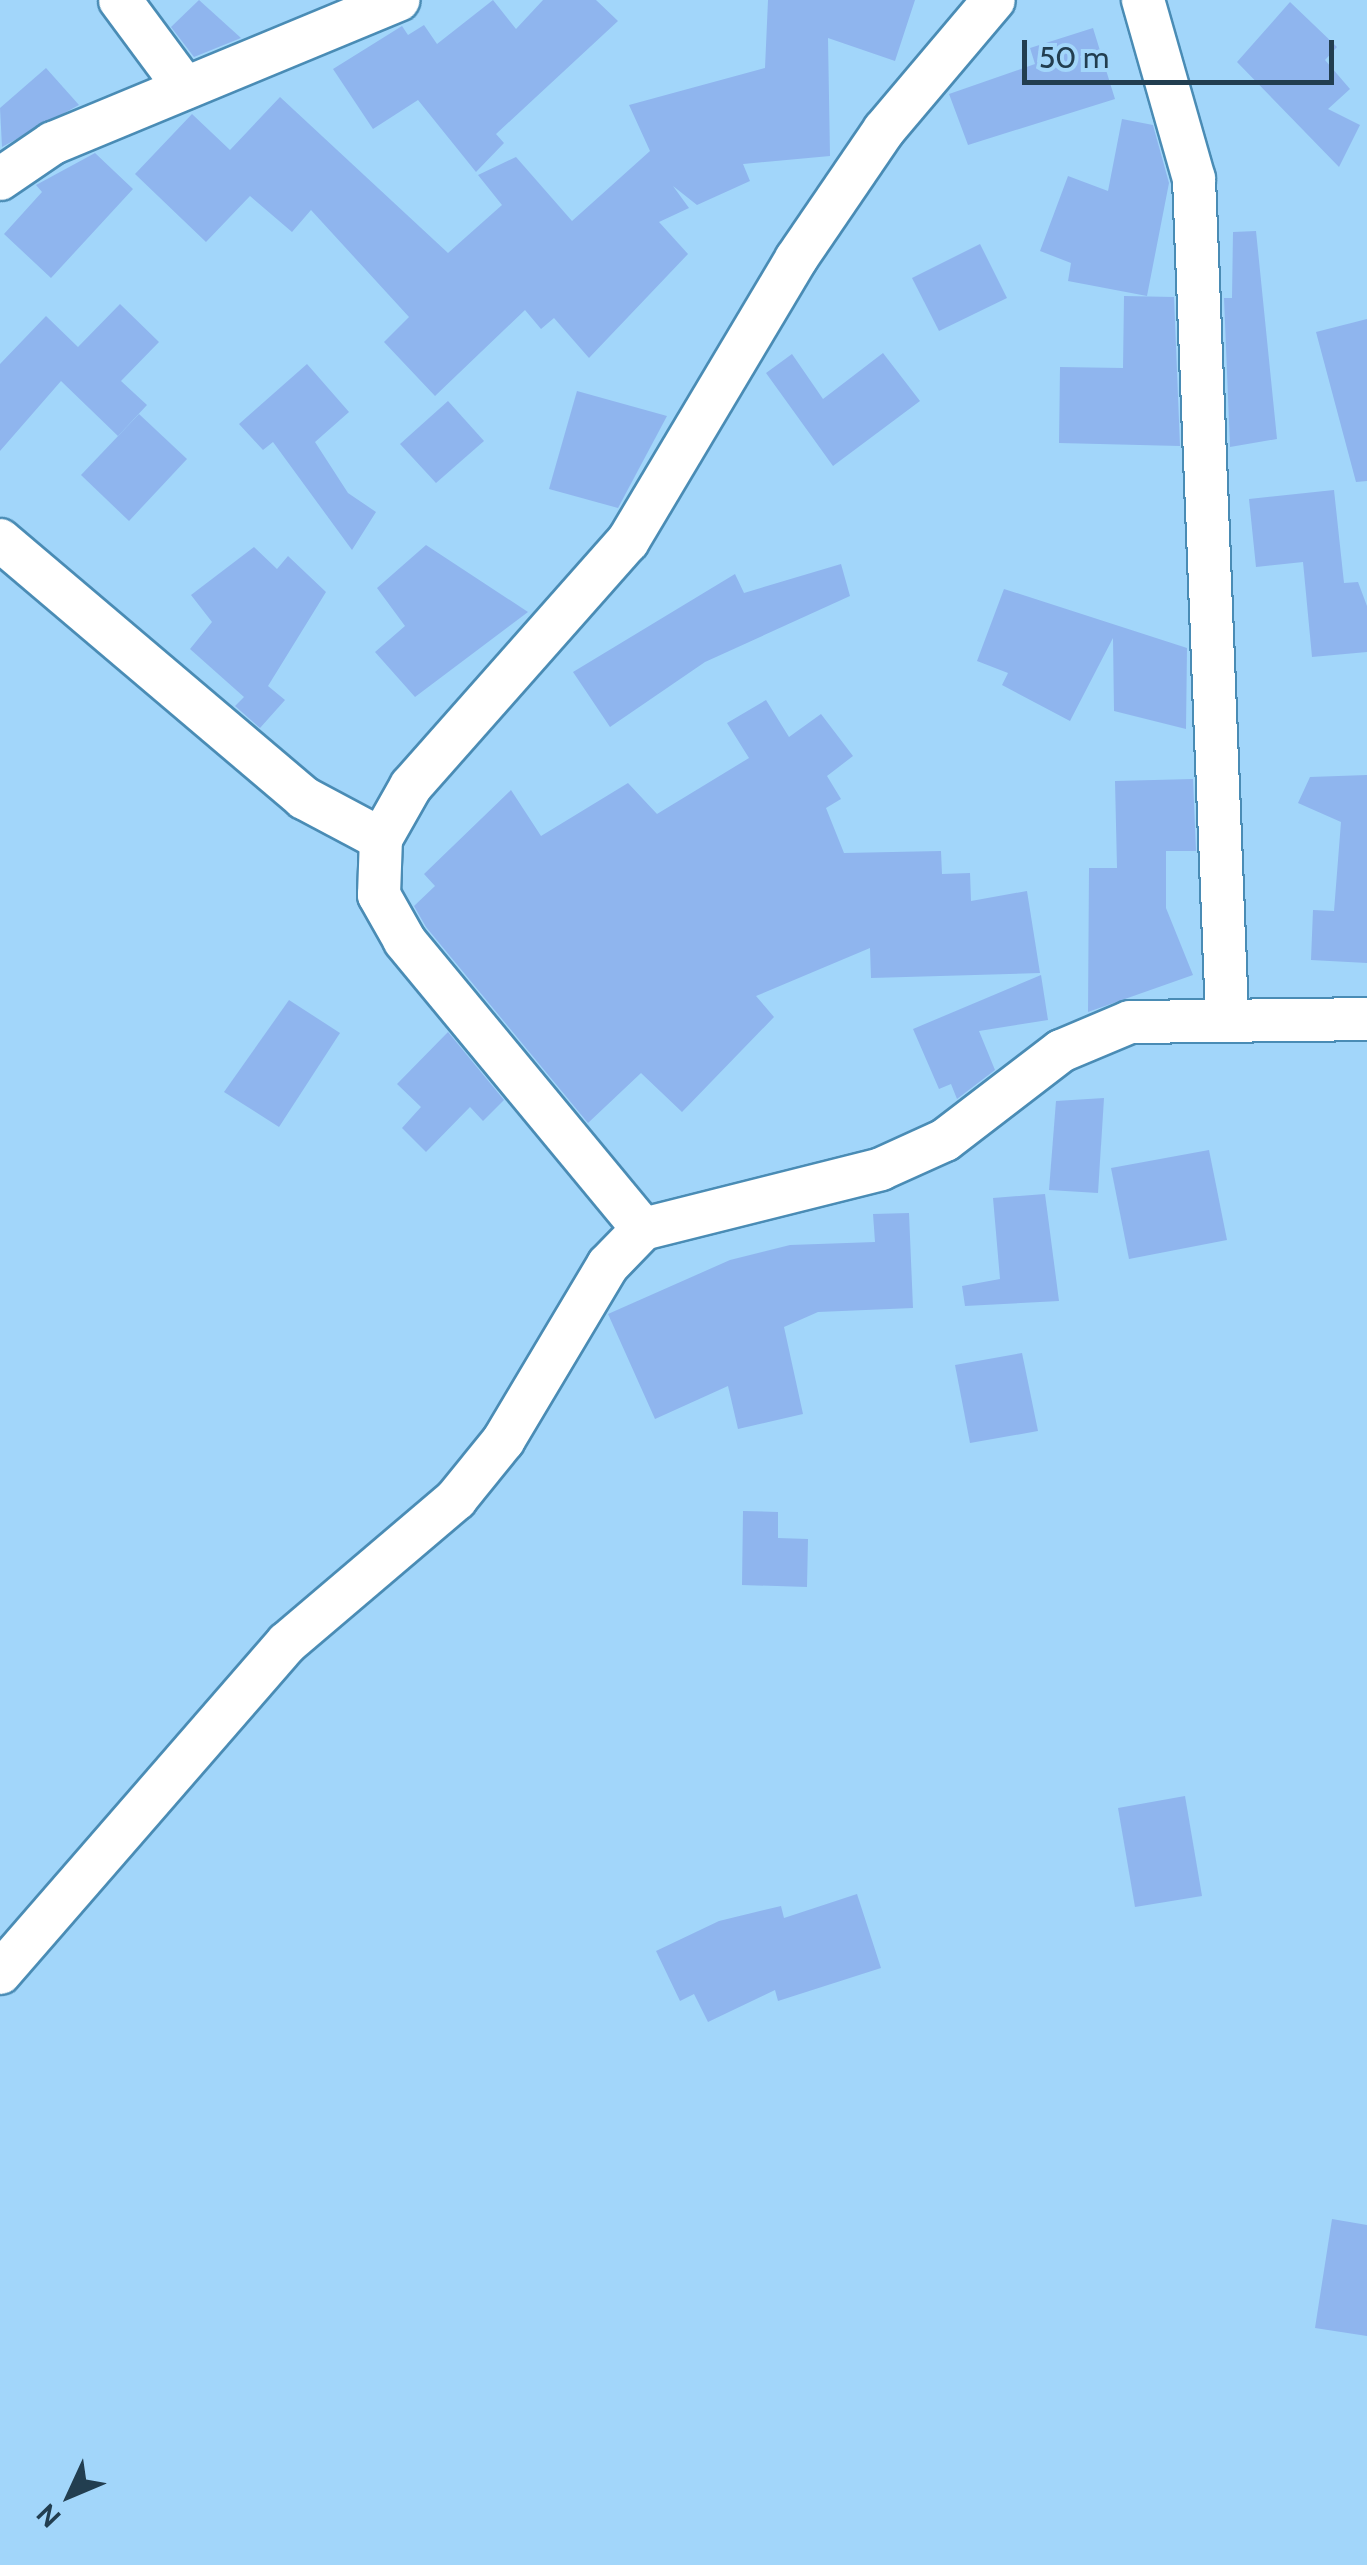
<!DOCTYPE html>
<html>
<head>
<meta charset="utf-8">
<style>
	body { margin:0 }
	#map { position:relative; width:1367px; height:2565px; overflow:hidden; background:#a2d6fa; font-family:Cabin,sans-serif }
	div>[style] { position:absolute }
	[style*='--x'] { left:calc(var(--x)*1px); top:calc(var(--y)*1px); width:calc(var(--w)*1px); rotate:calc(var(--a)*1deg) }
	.building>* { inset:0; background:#8fb5ee }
	.roads { filter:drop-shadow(2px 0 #4a8cb5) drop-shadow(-2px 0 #4a8cb5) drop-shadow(0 2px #4a8cb5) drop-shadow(0 -2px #4a8cb5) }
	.minor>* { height:42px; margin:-21px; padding:0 21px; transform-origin:21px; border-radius:21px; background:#fff }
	span { translate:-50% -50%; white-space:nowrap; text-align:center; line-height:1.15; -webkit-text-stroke:8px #a2d6fa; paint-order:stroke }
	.north { position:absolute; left:20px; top:2445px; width:100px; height:100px; -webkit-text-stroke:8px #a2d6fa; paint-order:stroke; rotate:226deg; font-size:28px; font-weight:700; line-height:40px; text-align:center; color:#223e50 }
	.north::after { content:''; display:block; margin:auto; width:35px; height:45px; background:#223e50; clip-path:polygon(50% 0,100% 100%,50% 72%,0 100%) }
	.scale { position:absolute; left:1022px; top:40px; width:312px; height:45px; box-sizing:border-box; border:5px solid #223e50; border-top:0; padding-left:12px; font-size:30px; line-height:35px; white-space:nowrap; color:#223e50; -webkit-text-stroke:8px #a2d6fa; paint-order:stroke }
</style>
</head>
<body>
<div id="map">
	<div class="building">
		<i style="clip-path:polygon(199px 0,241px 38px,194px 57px,171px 27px)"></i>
		<i style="clip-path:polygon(493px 0,516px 29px,543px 0,596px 0,618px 21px,496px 134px,504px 143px,476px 172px,418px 100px,373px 129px,333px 69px,402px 26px,408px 35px,424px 25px,437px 44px)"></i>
		<i style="clip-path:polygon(768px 0,915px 0,895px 61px,828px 38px,830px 156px,743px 164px,750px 181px,697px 205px,673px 186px,689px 208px,659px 222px,688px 254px,589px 358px,554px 318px,541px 329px,525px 310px,435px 396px,384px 342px,409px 317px,311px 210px,292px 232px,250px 196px,206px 242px,135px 174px,192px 114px,230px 150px,280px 97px,448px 253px,502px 205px,478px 175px,516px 157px,572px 221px,650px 151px,629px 105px,765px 68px)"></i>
		<i style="clip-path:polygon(1290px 2px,1337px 47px,1325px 60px,1350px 89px,1328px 109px,1360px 125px,1339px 167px,1237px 62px)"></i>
		<i style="clip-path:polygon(1093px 28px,1115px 99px,968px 145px,949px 94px,1035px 64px,1030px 48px)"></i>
		<i style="clip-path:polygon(46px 68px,79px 105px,2px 147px,0 108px)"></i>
		<i style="clip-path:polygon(1122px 119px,1153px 125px,1169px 183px,1147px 296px,1068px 281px,1071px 263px,1040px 251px,1068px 176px,1108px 191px)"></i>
		<i style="clip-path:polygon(95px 153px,133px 189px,51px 278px,4px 234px,42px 192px,36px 185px)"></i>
		<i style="clip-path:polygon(1256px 231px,1277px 439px,1230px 447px,1224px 298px,1232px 298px,1233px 232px)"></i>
		<i style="clip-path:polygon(980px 244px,1007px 298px,939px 331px,912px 278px)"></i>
		<i style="clip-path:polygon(1124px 296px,1174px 297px,1180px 446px,1059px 443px,1060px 367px,1123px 368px)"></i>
		<i style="clip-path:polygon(120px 304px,159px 342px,121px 381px,147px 405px,118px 436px,61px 381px,0 451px,0 364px,46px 316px,78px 347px)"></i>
		<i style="clip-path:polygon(1367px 319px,1367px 481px,1356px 482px,1316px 332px)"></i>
		<i style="clip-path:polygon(883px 353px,920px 401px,833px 466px,766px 373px,792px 354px,823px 399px)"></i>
		<i style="clip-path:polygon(307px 364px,349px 412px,315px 442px,348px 493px,376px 512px,352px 550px,273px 442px,263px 450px,239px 424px)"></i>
		<i style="clip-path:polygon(577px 391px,667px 416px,618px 508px,549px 489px)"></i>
		<i style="clip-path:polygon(448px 401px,484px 441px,436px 483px,400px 444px)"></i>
		<i style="clip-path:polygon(139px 414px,187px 459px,129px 521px,81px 475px)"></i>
		<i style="clip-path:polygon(1334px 490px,1344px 583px,1358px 582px,1367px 606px,1367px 652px,1312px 657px,1303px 562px,1256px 567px,1249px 499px)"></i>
		<i style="clip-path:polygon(426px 545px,528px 612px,415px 697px,375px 652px,405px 626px,377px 588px)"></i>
		<i style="clip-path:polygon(254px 547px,277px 569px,288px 556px,326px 592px,268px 686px,285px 700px,260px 728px,235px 706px,244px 697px,190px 649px,212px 622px,191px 595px)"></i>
		<i style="clip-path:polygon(841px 564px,850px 596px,705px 662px,610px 727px,573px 672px,735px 574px,744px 593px)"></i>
		<i style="clip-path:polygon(1004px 589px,1187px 648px,1186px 729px,1114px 711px,1113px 638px,1070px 721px,1002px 685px,1008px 673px,977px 661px)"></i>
		<i style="clip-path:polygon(766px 700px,789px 737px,821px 714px,853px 756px,827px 776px,841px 799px,826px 808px,844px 853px,941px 851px,942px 874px,970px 873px,971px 901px,1027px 891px,1040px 973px,871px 978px,870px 948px,756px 996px,774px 1017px,682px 1112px,641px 1073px,588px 1123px,426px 927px,414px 906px,435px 886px,424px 874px,511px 790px,541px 836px,628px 783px,657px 814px,749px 758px,727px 723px)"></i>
		<i style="clip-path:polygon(1367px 775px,1367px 963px,1311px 960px,1313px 910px,1334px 911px,1341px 822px,1298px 803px,1310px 777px)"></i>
		<i style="clip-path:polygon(1193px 779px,1196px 851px,1166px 851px,1166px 908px,1193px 975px,1088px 1012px,1089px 868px,1117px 868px,1115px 781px)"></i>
		<i style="clip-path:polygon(1041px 975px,1048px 1020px,979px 1031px,995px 1070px,957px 1099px,951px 1084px,939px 1089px,913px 1029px)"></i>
		<i style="clip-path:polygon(289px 1000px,340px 1033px,279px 1127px,224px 1092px)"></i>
		<i style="clip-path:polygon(448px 1032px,504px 1100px,483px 1121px,470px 1107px,426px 1152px,402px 1128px,421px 1107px,397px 1084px)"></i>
		<i style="clip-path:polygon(1104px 1098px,1098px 1193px,1049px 1190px,1056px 1101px)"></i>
		<i style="clip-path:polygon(1209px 1150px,1227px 1240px,1129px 1259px,1111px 1168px)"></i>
		<i style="clip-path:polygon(1045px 1194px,1059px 1301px,965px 1306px,962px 1286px,1000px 1279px,993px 1198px)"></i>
		<i style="clip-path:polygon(909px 1213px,913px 1308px,818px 1312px,784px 1327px,803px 1414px,738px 1429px,728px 1386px,655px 1419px,608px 1314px,730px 1260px,790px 1245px,875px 1242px,873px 1214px)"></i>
		<i style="clip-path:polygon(1022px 1353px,1038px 1431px,970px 1443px,955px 1365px)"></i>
		<i style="clip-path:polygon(743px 1511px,778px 1512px,778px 1538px,808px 1539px,807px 1587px,742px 1585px)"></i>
		<i style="clip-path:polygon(1185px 1796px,1202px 1896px,1135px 1907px,1118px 1808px)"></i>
		<i style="clip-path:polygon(857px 1894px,881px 1968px,778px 2001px,775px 1990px,708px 2022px,694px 1994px,680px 2001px,656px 1951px,719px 1921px,781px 1906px,784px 1918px)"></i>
		<i style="clip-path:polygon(1332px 2219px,1367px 2225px,1367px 2336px,1315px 2328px)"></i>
	</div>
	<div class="roads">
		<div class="minor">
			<i style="--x:120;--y:0;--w:109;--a:53.5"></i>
			<i style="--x:1143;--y:0;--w:186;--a:74.1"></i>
			<i style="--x:1194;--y:179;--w:837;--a:87.74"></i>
			<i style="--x:0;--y:179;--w:64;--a:-34.2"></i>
			<i style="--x:53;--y:143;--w:374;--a:-22.5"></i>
			<i style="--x:0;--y:540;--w:399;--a:40.3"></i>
			<i style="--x:304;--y:798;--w:87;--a:28"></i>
			<i style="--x:643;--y:1229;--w:374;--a:-129.6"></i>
			<i style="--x:405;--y:941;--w:53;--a:-119.5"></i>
			<i style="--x:379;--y:895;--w:56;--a:-88"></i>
			<i style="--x:381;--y:839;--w:61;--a:-60.5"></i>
			<i style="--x:411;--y:786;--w:327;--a:-48.5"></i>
			<i style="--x:628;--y:541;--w:328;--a:-59.2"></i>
			<i style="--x:796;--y:259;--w:156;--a:-55.7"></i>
			<i style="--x:884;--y:130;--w:170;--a:-49.8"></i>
			<i style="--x:0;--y:1973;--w:437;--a:-49"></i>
			<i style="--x:287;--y:1643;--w:222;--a:-40.4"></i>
			<i style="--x:456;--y:1499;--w:75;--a:-51"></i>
			<i style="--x:503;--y:1441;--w:205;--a:-59.2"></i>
			<i style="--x:608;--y:1265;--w:50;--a:-45.8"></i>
			<i style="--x:643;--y:1229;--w:245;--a:-14.1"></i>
			<i style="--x:881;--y:1169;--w:70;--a:-24.4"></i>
			<i style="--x:945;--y:1140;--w:146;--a:-37.5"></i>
			<i style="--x:1061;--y:1051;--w:75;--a:-22.8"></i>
			<i style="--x:1130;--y:1022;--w:237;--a:-0.7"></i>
		</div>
	</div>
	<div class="north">N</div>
	<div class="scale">50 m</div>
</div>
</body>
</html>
